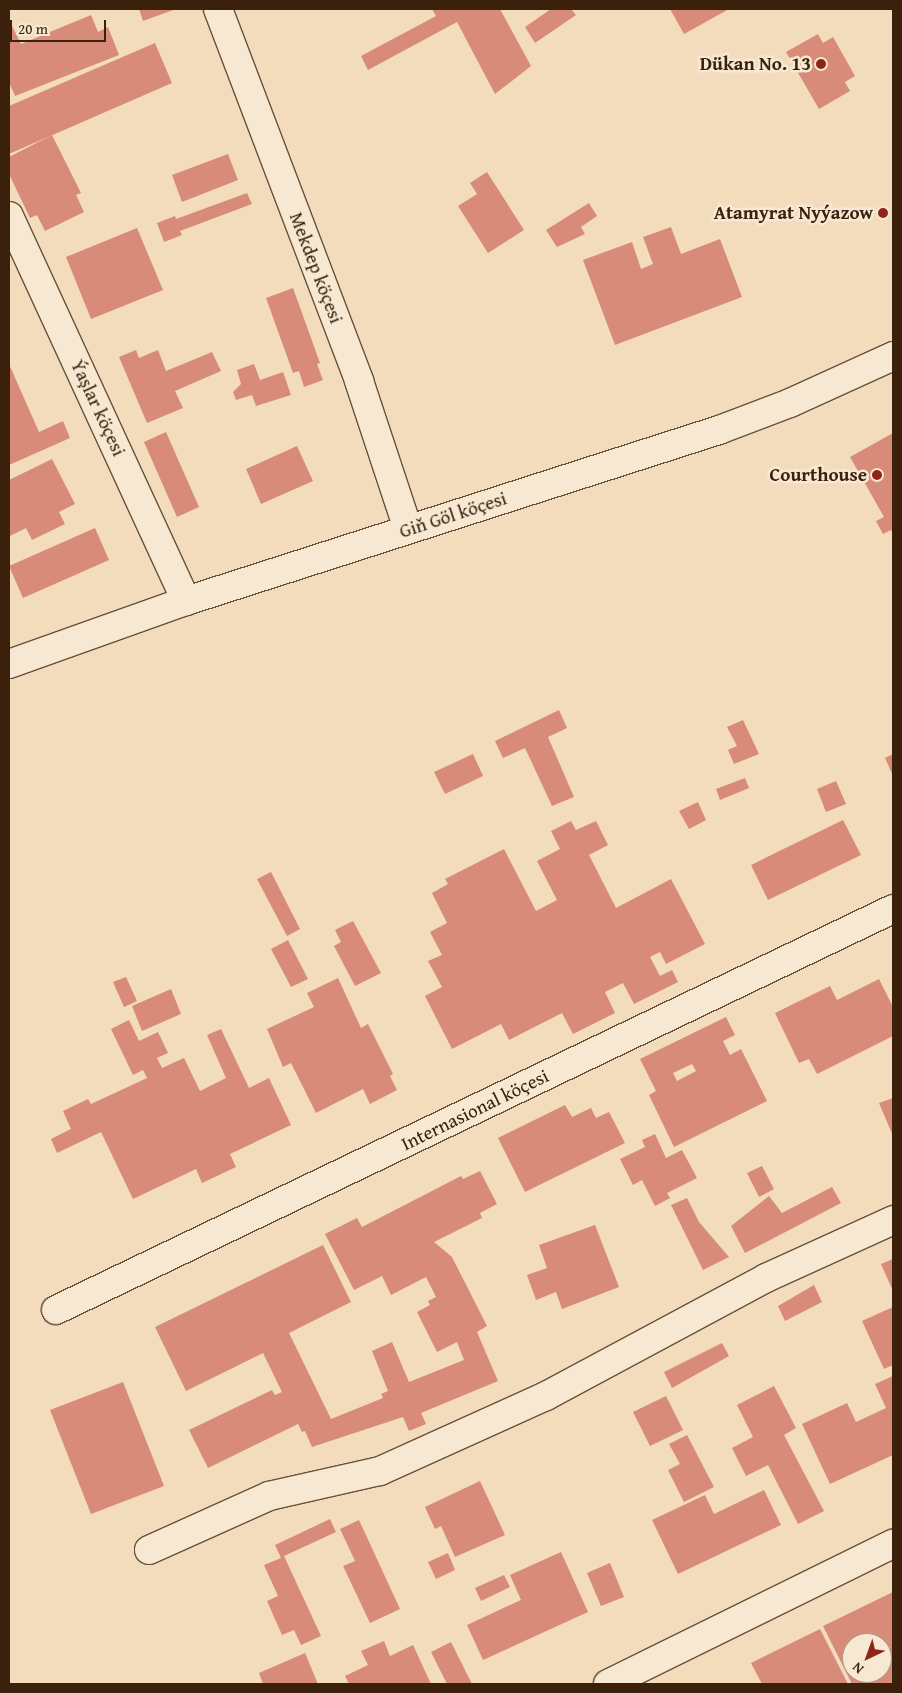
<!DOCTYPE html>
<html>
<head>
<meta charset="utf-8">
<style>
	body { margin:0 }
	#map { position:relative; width:902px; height:1693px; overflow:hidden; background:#f3dcbc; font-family:"Gentium Book Plus",serif }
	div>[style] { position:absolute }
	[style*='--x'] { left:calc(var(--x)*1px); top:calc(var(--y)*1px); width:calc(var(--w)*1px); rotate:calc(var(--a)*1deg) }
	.building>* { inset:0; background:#d78b78 }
	.roads { filter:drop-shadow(1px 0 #695037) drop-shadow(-1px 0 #695037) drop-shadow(0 1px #695037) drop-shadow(0 -1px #695037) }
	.street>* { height:28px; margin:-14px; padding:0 14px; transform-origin:14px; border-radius:14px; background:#f7e8d3 }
	.dots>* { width:14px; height:14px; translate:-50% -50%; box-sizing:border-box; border:2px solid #f7e8d3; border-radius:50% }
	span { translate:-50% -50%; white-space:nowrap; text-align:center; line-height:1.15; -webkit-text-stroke:5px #f7e8d3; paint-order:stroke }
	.poi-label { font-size:19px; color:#3b210b; font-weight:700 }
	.right { translate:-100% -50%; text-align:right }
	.street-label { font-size:19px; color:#3b210b }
	.frame { position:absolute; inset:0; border:10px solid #3b210b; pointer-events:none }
	.north { position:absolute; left:842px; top:1633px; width:50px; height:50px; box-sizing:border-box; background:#f7e8d3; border:1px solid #ac9883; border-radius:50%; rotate:222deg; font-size:14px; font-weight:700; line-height:20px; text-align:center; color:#3b210b }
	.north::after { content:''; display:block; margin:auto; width:18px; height:22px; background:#8f2418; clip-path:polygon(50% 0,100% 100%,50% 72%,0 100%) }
	.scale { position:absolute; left:10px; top:20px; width:96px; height:22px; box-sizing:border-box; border:2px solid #3b210b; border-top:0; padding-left:6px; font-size:15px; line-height:18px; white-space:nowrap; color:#3b210b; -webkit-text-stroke:4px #f7e8d3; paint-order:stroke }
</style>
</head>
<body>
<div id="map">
	<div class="building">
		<i style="clip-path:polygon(139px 9px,176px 9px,143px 21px)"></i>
		<i style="clip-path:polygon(432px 9px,500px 9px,531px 66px,495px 94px,457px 22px,368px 70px,361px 56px,436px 16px)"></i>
		<i style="clip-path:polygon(551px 9px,571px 9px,576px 15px,535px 43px,525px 27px)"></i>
		<i style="clip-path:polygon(670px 9px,729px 9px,684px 34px)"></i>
		<i style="clip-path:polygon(91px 15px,98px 32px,108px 27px,119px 55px,15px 96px,9px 82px,9px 20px,21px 44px)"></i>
		<i style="clip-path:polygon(818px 34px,823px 43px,833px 37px,855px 76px,845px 82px,850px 91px,819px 109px,786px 52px)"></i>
		<i style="clip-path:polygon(155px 43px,172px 83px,9px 154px,9px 106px)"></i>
		<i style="clip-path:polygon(52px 135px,81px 193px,76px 195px,84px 212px,45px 231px,37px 215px,30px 218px,9px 174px,9px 157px)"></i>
		<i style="clip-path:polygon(228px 154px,238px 180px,182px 202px,172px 175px)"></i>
		<i style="clip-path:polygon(487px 172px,524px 230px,488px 253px,458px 206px,477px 194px,470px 183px)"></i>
		<i style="clip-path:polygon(247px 193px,252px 204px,180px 231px,182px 235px,164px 242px,157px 223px,175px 216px,176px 219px)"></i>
		<i style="clip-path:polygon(589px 203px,597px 216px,581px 227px,585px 234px,557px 247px,546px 230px)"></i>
		<i style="clip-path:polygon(671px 227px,681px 254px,720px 239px,742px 297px,615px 345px,583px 260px,632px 242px,641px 269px,653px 264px,643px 237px)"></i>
		<i style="clip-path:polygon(137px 228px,163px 290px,91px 319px,66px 257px)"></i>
		<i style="clip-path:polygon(293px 288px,320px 363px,317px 364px,323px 380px,304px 387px,299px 371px,293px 373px,266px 298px)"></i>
		<i style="clip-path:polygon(136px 350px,139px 358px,158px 350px,166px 371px,212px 352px,221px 371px,175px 391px,183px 408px,147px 423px,119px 357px)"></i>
		<i style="clip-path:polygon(9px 364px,39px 432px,63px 421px,70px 438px,9px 465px)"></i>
		<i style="clip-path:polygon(254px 364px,260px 380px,283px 372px,291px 395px,256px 406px,252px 395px,236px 400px,233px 392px,241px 384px,237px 370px)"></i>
		<i style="clip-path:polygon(166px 432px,199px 507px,177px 517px,144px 442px)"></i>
		<i style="clip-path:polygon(893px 433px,893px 534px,891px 530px,883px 534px,876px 521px,884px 517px,850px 457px)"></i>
		<i style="clip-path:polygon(297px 446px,313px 481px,261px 504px,246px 469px)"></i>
		<i style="clip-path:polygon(52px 459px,75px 504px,59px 512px,65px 524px,32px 540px,26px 528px,10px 536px,9px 480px)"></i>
		<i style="clip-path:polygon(95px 528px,109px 560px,23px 598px,9px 566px)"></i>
		<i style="clip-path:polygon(559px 710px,567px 728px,548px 737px,574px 797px,552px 806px,525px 748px,503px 758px,495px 741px)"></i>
		<i style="clip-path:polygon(743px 720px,759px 754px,734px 764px,728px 750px,737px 746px,727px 727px)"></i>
		<i style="clip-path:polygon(473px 754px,483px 776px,445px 794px,434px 772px)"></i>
		<i style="clip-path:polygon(893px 754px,893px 776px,885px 758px)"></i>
		<i style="clip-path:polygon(745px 778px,749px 788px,720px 800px,716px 789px)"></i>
		<i style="clip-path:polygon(836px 781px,846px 804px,826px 812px,817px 789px)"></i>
		<i style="clip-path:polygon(698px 802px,706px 820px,689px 829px,679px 811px)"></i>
		<i style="clip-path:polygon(843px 820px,861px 855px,768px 900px,751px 865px)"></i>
		<i style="clip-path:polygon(571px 821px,576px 830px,596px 821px,608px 845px,589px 855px,616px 908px,671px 879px,705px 944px,666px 964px,660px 952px,650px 957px,660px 976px,672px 970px,678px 982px,634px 1004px,623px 983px,605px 992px,615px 1013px,573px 1034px,562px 1013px,509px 1040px,501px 1024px,452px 1049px,425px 996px,442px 987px,428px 961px,442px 955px,430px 932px,447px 923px,432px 893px,448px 884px,445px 879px,504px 849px,536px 911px,557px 900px,537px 861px,560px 849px,551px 831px)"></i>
		<i style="clip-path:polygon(271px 872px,300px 929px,287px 936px,257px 879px)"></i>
		<i style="clip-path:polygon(353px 921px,381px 973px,355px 986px,334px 946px,341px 942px,335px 930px)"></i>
		<i style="clip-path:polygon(288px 940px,308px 979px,291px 987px,271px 949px)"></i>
		<i style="clip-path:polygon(126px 977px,137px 1001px,124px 1007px,113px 982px)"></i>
		<i style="clip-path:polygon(338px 978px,361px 1028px,368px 1024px,393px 1074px,390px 1076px,397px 1090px,370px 1104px,363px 1089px,316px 1113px,291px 1063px,283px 1067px,267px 1029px,314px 1007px,307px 993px)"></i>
		<i style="clip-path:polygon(879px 979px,893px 1007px,893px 1036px,817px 1074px,809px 1059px,799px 1063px,775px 1013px,830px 986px,837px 1000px)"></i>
		<i style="clip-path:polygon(171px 989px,181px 1014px,142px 1031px,132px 1006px)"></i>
		<i style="clip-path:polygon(evenodd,726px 1017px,735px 1035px,723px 1041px,730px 1055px,741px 1049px,767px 1101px,674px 1147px,649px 1095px,656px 1091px,640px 1059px,726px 1017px,692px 1064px,696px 1071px,677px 1081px,673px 1073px,692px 1064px)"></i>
		<i style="clip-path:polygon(129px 1020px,139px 1041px,158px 1032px,168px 1053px,157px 1058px,162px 1068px,184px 1058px,200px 1091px,226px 1078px,207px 1035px,221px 1029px,249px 1088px,269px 1078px,291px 1125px,230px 1154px,236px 1167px,202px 1183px,196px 1169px,133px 1199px,101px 1132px,57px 1153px,51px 1139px,71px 1129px,63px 1111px,88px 1099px,91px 1104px,147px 1078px,143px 1070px,133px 1075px,111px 1029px)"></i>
		<i style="clip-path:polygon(893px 1098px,893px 1136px,879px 1103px)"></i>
		<i style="clip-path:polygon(565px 1105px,572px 1117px,591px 1108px,596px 1118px,609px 1112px,625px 1143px,525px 1192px,498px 1138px)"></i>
		<i style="clip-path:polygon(655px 1134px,666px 1158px,682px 1150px,697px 1178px,667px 1193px,670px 1198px,655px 1206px,642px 1180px,633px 1185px,620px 1159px,645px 1147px,642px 1140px)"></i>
		<i style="clip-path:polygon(762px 1166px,774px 1189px,759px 1197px,747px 1173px)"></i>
		<i style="clip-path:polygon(480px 1171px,497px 1204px,480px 1213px,482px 1218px,434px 1242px,452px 1257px,487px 1326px,477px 1332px,498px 1381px,421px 1413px,426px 1424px,409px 1431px,403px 1417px,312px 1447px,305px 1431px,302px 1432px,298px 1424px,208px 1468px,189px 1430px,272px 1390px,275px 1395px,282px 1392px,263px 1353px,186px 1391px,155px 1327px,323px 1245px,351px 1302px,289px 1333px,331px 1419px,383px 1398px,381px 1394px,388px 1391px,372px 1351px,392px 1342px,409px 1382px,464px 1360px,457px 1342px,437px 1352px,417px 1312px,430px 1305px,428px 1301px,436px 1297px,426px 1277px,391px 1295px,382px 1276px,354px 1290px,325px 1234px,357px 1218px,362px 1227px,461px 1176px,463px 1179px)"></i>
		<i style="clip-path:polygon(832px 1187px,841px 1203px,745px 1253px,731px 1226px,769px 1196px,782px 1213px)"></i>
		<i style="clip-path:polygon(687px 1198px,699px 1222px,729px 1257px,703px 1270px,671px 1205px)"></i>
		<i style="clip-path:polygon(595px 1225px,619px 1287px,562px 1309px,556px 1292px,536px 1300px,527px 1275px,547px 1268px,539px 1245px)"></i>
		<i style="clip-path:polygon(893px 1259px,893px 1291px,881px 1264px)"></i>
		<i style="clip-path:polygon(814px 1285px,822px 1302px,785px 1321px,778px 1306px)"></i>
		<i style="clip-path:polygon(893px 1307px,893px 1365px,884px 1369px,862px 1321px)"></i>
		<i style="clip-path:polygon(722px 1343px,729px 1356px,672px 1388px,664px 1372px)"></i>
		<i style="clip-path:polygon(893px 1376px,893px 1455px,830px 1484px,802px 1424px,847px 1403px,856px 1422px,886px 1408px,875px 1384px)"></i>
		<i style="clip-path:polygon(123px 1382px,164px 1486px,91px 1514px,50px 1410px)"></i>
		<i style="clip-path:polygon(774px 1386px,796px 1428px,784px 1435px,824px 1511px,798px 1524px,768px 1465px,746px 1476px,732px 1448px,753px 1437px,737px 1405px)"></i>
		<i style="clip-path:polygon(666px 1396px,683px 1430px,650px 1446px,633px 1412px)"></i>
		<i style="clip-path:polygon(687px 1435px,714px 1487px,684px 1502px,668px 1470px,680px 1464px,669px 1444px)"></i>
		<i style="clip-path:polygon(480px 1481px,505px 1535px,455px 1557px,441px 1526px,435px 1529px,425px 1507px)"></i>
		<i style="clip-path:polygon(764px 1490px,781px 1525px,678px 1574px,652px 1520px,705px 1495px,714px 1514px)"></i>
		<i style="clip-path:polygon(330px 1519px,336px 1532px,284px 1556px,321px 1636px,301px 1645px,294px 1630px,282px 1635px,267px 1601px,278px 1596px,264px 1565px,281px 1558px,275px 1545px)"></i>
		<i style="clip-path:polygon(359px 1520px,400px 1609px,370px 1623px,343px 1566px,355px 1561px,340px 1529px)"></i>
		<i style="clip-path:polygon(561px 1552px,588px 1612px,483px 1660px,467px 1625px,521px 1600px,510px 1575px)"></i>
		<i style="clip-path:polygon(448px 1553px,455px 1570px,436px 1579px,428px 1562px)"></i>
		<i style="clip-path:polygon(610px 1563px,624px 1597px,601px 1606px,587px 1573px)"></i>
		<i style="clip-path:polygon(504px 1575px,510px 1587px,481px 1601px,475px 1588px)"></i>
		<i style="clip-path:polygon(evenodd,893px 1592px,893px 1684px,852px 1684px,823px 1626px,893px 1592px,852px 1643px,882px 1643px,882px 1673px,852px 1673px,852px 1643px)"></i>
		<i style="clip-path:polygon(820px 1629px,848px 1684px,762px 1684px,751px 1663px)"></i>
		<i style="clip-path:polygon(384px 1641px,390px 1656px,413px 1645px,431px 1684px,349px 1684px,345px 1676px,368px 1665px,361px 1651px)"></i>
		<i style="clip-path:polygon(451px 1642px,472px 1684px,447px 1684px,431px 1652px)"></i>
		<i style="clip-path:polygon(305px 1653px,318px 1684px,263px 1684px,259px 1673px)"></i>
	</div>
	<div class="roads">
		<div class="street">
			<i style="--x:218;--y:9;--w:398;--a:69.2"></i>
			<i style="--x:359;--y:381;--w:156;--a:71.7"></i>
			<i style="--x:9;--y:216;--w:424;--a:65.3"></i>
			<i style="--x:9;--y:664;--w:188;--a:-19.6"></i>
			<i style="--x:186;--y:601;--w:560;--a:-17.79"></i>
			<i style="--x:719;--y:430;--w:76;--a:-20.8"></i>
			<i style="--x:790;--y:403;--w:113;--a:-24.5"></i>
			<i style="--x:56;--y:1310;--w:928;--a:-25.6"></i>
			<i style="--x:149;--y:1550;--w:132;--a:-24.2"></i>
			<i style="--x:269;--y:1496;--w:114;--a:-12.7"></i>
			<i style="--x:380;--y:1471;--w:182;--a:-24.3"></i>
			<i style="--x:546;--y:1396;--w:250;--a:-28.2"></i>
			<i style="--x:766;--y:1278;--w:140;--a:-24.5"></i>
			<i style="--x:608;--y:1684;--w:318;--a:-26.2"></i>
		</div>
	</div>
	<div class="dots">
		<i style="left:821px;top:64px;background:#8f2418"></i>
		<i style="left:883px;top:213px;background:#8f2418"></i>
		<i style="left:877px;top:475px;background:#8f2418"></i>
	</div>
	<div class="poi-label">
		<span class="right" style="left:811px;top:64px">Dükan No. 13</span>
		<span class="right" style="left:873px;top:213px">Atamyrat Nyýazow</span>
		<span class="right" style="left:867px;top:475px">Courthouse</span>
	</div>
	<div class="street-label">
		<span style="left:316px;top:268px;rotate:69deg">Mekdep köçesi</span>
		<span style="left:98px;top:408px;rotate:65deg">Ýaşlar köçesi</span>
		<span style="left:453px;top:515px;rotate:-18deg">Giň Göl köçesi</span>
		<span style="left:475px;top:1110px;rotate:-26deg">Internasional köçesi</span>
	</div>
	<div class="frame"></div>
	<div class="north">N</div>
	<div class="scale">20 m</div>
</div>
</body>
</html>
